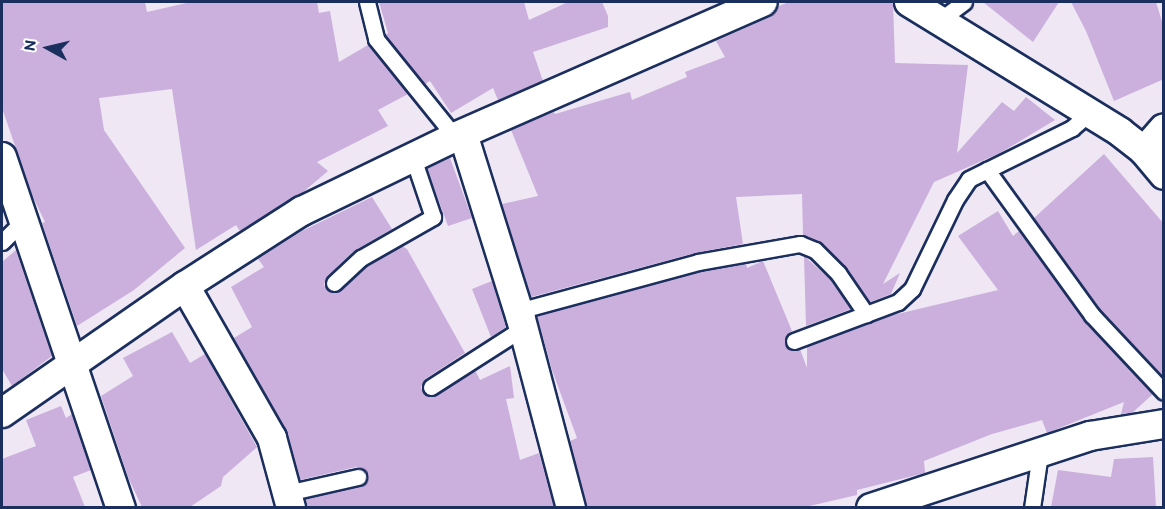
<!DOCTYPE html>
<html>
<head>
<meta charset="utf-8">
<style>
	body { margin:0 }
	#map { position:relative; width:1165px; height:509px; overflow:hidden; background:#efe7f4; font-family:Itim,sans-serif }
	div>[style] { position:absolute }
	[style*='--x'] { left:calc(var(--x)*1px); top:calc(var(--y)*1px); width:calc(var(--w)*1px); rotate:calc(var(--a)*1deg) }
	.building>* { inset:0; background:#cbafdc }
	.roads { filter:drop-shadow(2px 0 #1b2f5e) drop-shadow(-2px 0 #1b2f5e) drop-shadow(0 2px #1b2f5e) drop-shadow(0 -2px #1b2f5e) }
	.service>* { height:15px; margin:-7.5px; padding:0 7.5px; transform-origin:7.5px; border-radius:7.5px; background:#fff }
	.minor>* { height:28px; margin:-14px; padding:0 14px; transform-origin:14px; border-radius:14px; background:#fff }
	span { translate:-50% -50%; white-space:nowrap; text-align:center; line-height:1.15; -webkit-text-stroke:5px #fff; paint-order:stroke }
	.frame { position:absolute; inset:0; border:3px solid #1b2f5e; pointer-events:none }
	.north { position:absolute; left:18px; top:18px; width:60px; height:60px; -webkit-text-stroke:4px #fff; paint-order:stroke; rotate:278deg; font-size:16px; font-weight:700; line-height:24px; text-align:center; color:#1b2f5e }
	.north::after { content:''; display:block; margin:auto; width:21px; height:27px; background:#1b2f5e; clip-path:polygon(50% 0,100% 100%,50% 72%,0 100%) }
</style>
</head>
<body>
<div id="map">
	<div class="building">
		<i style="clip-path:polygon(2px 2px,145px 2px,147px 12px,191px 2px,317px 2px,319px 13px,330px 11px,339px 62px,368px 45px,408px 94px,378px 110px,388px 126px,317px 162px,328px 171px,302px 193px,240px 231px,236px 225px,196px 250px,172px 89px,99px 98px,104px 130px,185px 248px,134px 290px,77px 326px,42px 223px,45px 222px,32px 195px,2px 108px)"></i>
		<i style="clip-path:polygon(379px 2px,524px 2px,529px 20px,568px 2px,602px 2px,608px 16px,608px 27px,533px 52px,543px 81px,498px 100px,493px 88px,451px 113px,430px 81px,425px 84px,385px 35px,388px 33px)"></i>
		<i style="clip-path:polygon(789px 2px,893px 2px,895px 63px,968px 65px,957px 153px,1002px 102px,1014px 111px,1026px 97px,1055px 120px,1000px 153px,934px 182px,883px 284px,900px 273px,891px 294px,870px 302px,845px 266px,822px 243px,803px 235px,802px 194px,736px 197px,743px 244px,695px 253px,531px 297px,502px 204px,538px 196px,511px 130px,554px 112px,555px 114px,630px 92px,632px 100px,687px 77px,685px 72px,725px 57px,716px 41px,770px 17px,779px 6px)"></i>
		<i style="clip-path:polygon(983px 2px,1059px 2px,1033px 42px)"></i>
		<i style="clip-path:polygon(1071px 2px,1156px 2px,1164px 28px,1164px 79px,1114px 101px,1086px 31px)"></i>
		<i style="clip-path:polygon(1104px 154px,1164px 224px,1164px 377px,1100px 309px,1034px 218px)"></i>
		<i style="clip-path:polygon(450px 158px,472px 218px,448px 226px,427px 169px)"></i>
		<i style="clip-path:polygon(372px 197px,392px 229px,354px 251px,327px 276px,324px 285px,327px 289px,337px 292px,367px 266px,402px 246px,407px 249px,465px 353px,425px 379px,421px 387px,423px 392px,432px 397px,475px 370px,480px 380px,510px 366px,514px 398px,506px 399px,520px 460px,539px 453px,554px 507px,307px 507px,306px 499px,361px 486px,367px 480px,367px 474px,361px 468px,356px 467px,300px 480px,286px 430px,234px 338px,252px 327px,231px 287px,264px 267px,258px 259px,302px 231px)"></i>
		<i style="clip-path:polygon(998px 211px,1013px 236px,1019px 231px,1085px 322px,1153px 394px,1132px 413px,1121px 414px,1124px 402px,1047px 433px,1042px 420px,992px 434px,924px 461px,925px 473px,857px 490px,857px 495px,805px 507px,587px 507px,570px 441px,577px 438px,552px 370px,537px 316px,700px 272px,746px 263px,747px 268px,763px 261px,792px 331px,786px 335px,785px 345px,792px 350px,800px 349px,807px 368px,807px 347px,885px 317px,998px 290px,958px 236px)"></i>
		<i style="clip-path:polygon(16px 250px,52px 356px,12px 386px,2px 369px,2px 262px)"></i>
		<i style="clip-path:polygon(804px 256px,830px 279px,851px 309px,806px 326px)"></i>
		<i style="clip-path:polygon(492px 281px,506px 327px,491px 337px,472px 289px)"></i>
		<i style="clip-path:polygon(172px 332px,190px 363px,205px 354px,257px 447px,223px 477px,221px 486px,190px 507px,142px 507px,128px 477px,101px 396px,133px 376px,123px 358px)"></i>
		<i style="clip-path:polygon(61px 406px,66px 418px,72px 414px,91px 470px,73px 477px,85px 507px,2px 507px,2px 459px,36px 446px,26px 420px)"></i>
		<i style="clip-path:polygon(1153px 457px,1156px 507px,1051px 507px,1058px 470px,1111px 477px,1114px 459px)"></i>
	</div>
	<div class="roads">
		<div class="service">
			<i style="--x:367;--y:2;--w:38;--a:76"></i>
			<i style="--x:376;--y:39;--w:126;--a:51.1"></i>
			<i style="--x:940;--y:20;--w:30;--a:-37"></i>
			<i style="--x:987;--y:170;--w:179;--a:54.1"></i>
			<i style="--x:1092;--y:315;--w:105;--a:46.9"></i>
			<i style="--x:2;--y:242;--w:30;--a:-45"></i>
			<i style="--x:334;--y:283;--w:37;--a:-43"></i>
			<i style="--x:361;--y:258;--w:83;--a:-29.7"></i>
			<i style="--x:433;--y:217;--w:62;--a:-108.7"></i>
			<i style="--x:518;--y:311;--w:187;--a:-15.2"></i>
			<i style="--x:698;--y:262;--w:104;--a:-10"></i>
			<i style="--x:800;--y:244;--w:16;--a:22"></i>
			<i style="--x:815;--y:250;--w:33;--a:45"></i>
			<i style="--x:838;--y:273;--w:50;--a:55.7"></i>
			<i style="--x:794;--y:341;--w:111;--a:-20.6"></i>
			<i style="--x:898;--y:302;--w:19;--a:-43"></i>
			<i style="--x:912;--y:289;--w:99;--a:-64.2"></i>
			<i style="--x:955;--y:200;--w:25;--a:-56"></i>
			<i style="--x:969;--y:179;--w:115;--a:-26.3"></i>
			<i style="--x:1072;--y:128;--w:23;--a:-41"></i>
			<i style="--x:431;--y:387;--w:109;--a:-32.7"></i>
			<i style="--x:287;--y:493;--w:73;--a:-12.7"></i>
			<i style="--x:1032;--y:508;--w:56;--a:-81.7"></i>
		</div>
		<div class="minor">
			<i style="--x:909;--y:2;--w:248;--a:31.6"></i>
			<i style="--x:1120;--y:132;--w:31;--a:38"></i>
			<i style="--x:1144;--y:151;--w:31;--a:50"></i>
			<i style="--x:463;--y:134;--w:194;--a:72.6"></i>
			<i style="--x:521;--y:319;--w:196;--a:75.2"></i>
			<i style="--x:1144;--y:151;--w:30;--a:-49"></i>
			<i style="--x:2;--y:157;--w:371;--a:71.3"></i>
			<i style="--x:185;--y:286;--w:175;--a:60.2"></i>
			<i style="--x:272;--y:438;--w:73;--a:74.8"></i>
			<i style="--x:2;--y:413;--w:223;--a:-34.8"></i>
			<i style="--x:185;--y:286;--w:139;--a:-32.7"></i>
			<i style="--x:302;--y:211;--w:170;--a:-25.8"></i>
			<i style="--x:455;--y:137;--w:336;--a:-23.7"></i>
			<i style="--x:871;--y:508;--w:231;--a:-18.2"></i>
			<i style="--x:1090;--y:436;--w:75;--a:-9.2"></i>
		</div>
	</div>
	<div class="frame"></div>
	<div class="north">N</div>
</div>
</body>
</html>
